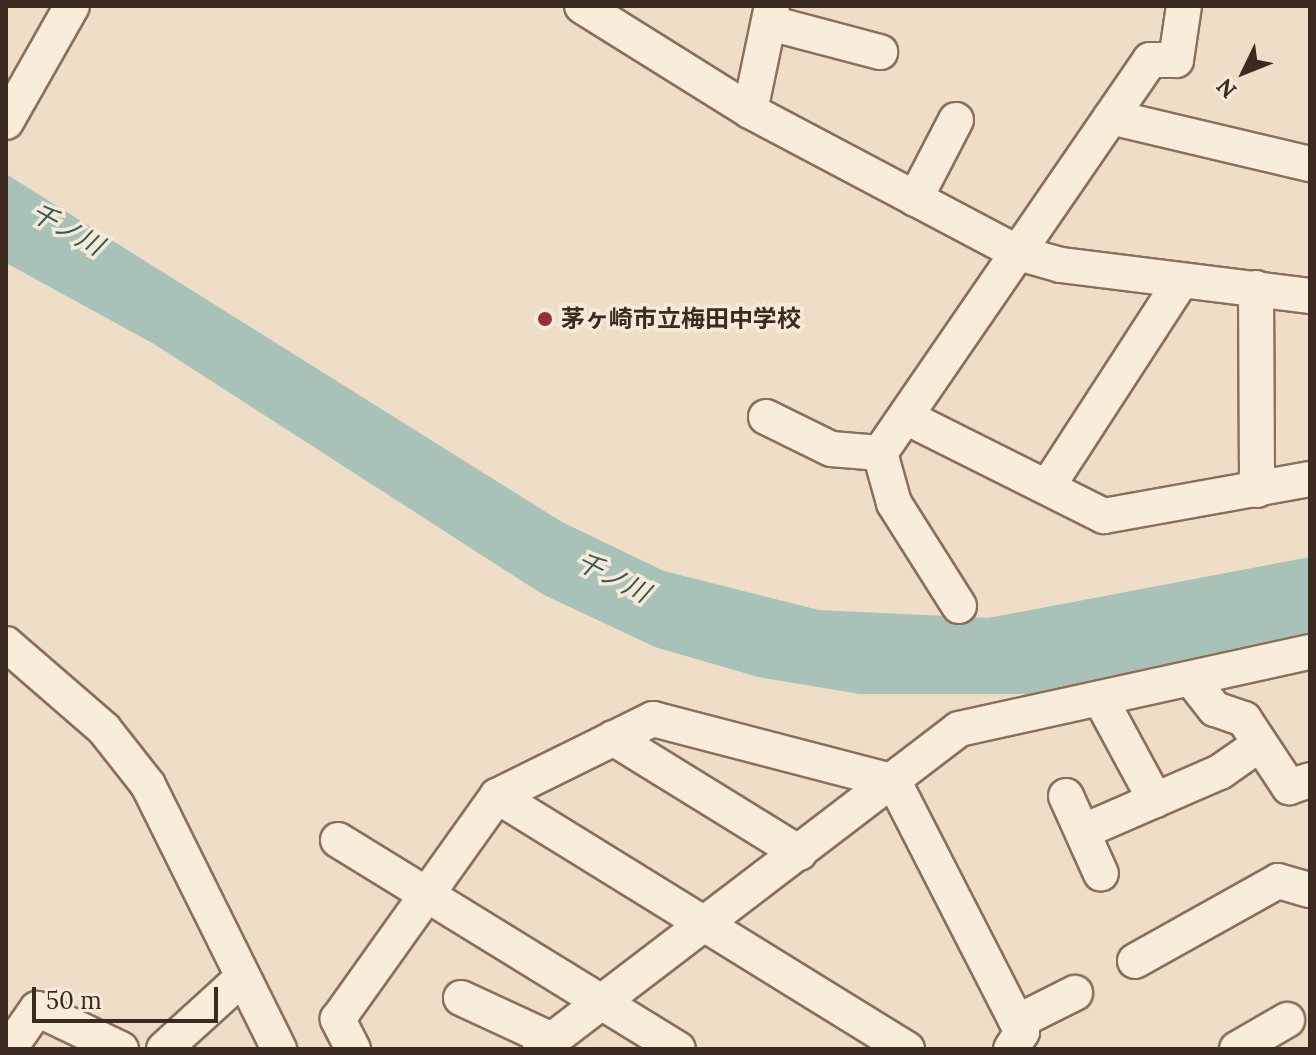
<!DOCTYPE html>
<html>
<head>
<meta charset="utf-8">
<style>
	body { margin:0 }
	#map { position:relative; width:1316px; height:1055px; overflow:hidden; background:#eedec8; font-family:Lora,"Noto Sans JP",serif }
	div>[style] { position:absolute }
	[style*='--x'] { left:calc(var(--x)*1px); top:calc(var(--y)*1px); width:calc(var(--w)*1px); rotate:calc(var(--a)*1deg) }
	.water>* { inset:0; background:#a9c2b7 }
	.roads { filter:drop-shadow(2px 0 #8a6f5d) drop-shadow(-2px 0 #8a6f5d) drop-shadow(0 2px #8a6f5d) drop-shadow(0 -2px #8a6f5d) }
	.minor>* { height:34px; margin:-17px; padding:0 17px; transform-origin:17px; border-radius:17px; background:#f8ecdb }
	.dots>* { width:22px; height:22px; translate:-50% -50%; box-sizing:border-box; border:4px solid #f5e9d8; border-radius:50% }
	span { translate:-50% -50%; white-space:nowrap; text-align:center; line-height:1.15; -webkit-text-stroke:7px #f5e9d8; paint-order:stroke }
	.poi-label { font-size:24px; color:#3a2a20; font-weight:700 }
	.left { translate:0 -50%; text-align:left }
	.water-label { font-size:26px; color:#305a52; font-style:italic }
	.frame { position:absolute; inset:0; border:8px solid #3a2a20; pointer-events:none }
	.north { position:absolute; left:1204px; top:32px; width:80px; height:80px; -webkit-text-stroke:6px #f5e9d8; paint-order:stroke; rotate:227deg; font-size:22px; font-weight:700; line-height:32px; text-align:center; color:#3a2a20 }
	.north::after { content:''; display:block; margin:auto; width:28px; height:36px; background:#3a2a20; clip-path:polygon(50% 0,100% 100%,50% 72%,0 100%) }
	.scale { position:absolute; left:32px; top:987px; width:186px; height:36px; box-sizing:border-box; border:4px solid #3a2a20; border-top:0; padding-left:10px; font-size:24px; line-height:28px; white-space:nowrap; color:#3a2a20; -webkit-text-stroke:6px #f5e9d8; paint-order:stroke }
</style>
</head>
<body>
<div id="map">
	<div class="water">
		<i style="clip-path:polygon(6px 174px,562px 522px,664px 571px,819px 610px,988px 618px,1310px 557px,1310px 632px,1028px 694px,860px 694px,758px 677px,655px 647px,542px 594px,154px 344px,6px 263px)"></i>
	</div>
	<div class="roads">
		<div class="minor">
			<i style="--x:582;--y:6;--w:198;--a:32"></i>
			<i style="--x:750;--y:111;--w:303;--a:27.9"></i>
			<i style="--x:1018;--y:253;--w:45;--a:15.6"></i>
			<i style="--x:1061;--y:265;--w:251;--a:7.1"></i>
			<i style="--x:770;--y:23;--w:114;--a:14.8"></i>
			<i style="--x:750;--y:111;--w:107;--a:-78.2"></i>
			<i style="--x:1111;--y:117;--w:204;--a:13.3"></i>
			<i style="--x:6;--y:122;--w:133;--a:-60.4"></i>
			<i style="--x:915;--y:199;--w:89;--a:-62.6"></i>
			<i style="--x:1256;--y:288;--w:202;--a:89.7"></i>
			<i style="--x:766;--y:417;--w:72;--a:26.2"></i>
			<i style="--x:831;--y:449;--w:49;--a:4.7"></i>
			<i style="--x:908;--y:418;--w:219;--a:26.6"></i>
			<i style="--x:1104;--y:516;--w:209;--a:-10.2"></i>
			<i style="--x:1048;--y:486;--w:244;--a:-57"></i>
			<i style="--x:959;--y:606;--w:122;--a:-122.3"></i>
			<i style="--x:894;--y:503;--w:52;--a:-105.6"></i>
			<i style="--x:880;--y:453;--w:477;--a:-55.5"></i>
			<i style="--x:1150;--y:60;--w:26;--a:0"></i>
			<i style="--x:1176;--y:60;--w:55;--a:-81.6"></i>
			<i style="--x:6;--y:644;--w:130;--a:40.9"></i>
			<i style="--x:104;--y:729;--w:71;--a:51.8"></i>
			<i style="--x:148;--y:785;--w:295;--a:63.6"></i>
			<i style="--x:1192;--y:680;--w:37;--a:52"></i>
			<i style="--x:1215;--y:709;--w:31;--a:19"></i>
			<i style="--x:1244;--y:719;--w:82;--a:56.5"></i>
			<i style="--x:1289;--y:787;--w:22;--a:-18"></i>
			<i style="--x:1101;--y:700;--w:114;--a:61.6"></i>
			<i style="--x:613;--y:738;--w:219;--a:31.7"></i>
			<i style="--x:497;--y:796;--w:482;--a:31.7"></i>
			<i style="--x:1066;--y:796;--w:85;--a:65.8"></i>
			<i style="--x:1084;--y:831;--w:148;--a:-23.5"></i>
			<i style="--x:1220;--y:772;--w:49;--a:-35"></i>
			<i style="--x:338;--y:840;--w:399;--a:31.6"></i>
			<i style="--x:1135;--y:961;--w:164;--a:-29.2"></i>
			<i style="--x:1278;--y:881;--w:33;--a:16"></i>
			<i style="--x:461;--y:998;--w:100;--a:24.8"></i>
			<i style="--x:1017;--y:1022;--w:65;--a:-26.6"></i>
			<i style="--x:9;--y:1049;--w:49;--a:-55"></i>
			<i style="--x:37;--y:1009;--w:93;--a:25.5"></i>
			<i style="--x:164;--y:1049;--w:105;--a:-42.3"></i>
			<i style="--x:353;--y:1049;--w:34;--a:-117"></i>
			<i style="--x:338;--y:1019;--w:274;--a:-54.5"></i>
			<i style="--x:497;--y:796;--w:174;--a:-26.3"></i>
			<i style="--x:653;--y:719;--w:249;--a:14.6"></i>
			<i style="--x:894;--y:782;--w:281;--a:62.9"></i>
			<i style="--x:1022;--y:1032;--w:20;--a:123"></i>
			<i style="--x:540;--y:1049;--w:527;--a:-37.37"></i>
			<i style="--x:959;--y:729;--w:359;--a:-12.4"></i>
			<i style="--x:1237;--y:1049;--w:58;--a:-30.1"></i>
		</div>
	</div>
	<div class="dots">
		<i style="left:545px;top:319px;background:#982e3c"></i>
	</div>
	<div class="poi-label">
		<span class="left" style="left:561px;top:319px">茅ヶ崎市立梅田中学校</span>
	</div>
	<div class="water-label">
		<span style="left:67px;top:229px;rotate:29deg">千ノ川</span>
		<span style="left:613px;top:577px;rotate:27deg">千ノ川</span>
	</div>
	<div class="frame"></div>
	<div class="north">N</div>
	<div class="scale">50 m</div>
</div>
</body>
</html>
